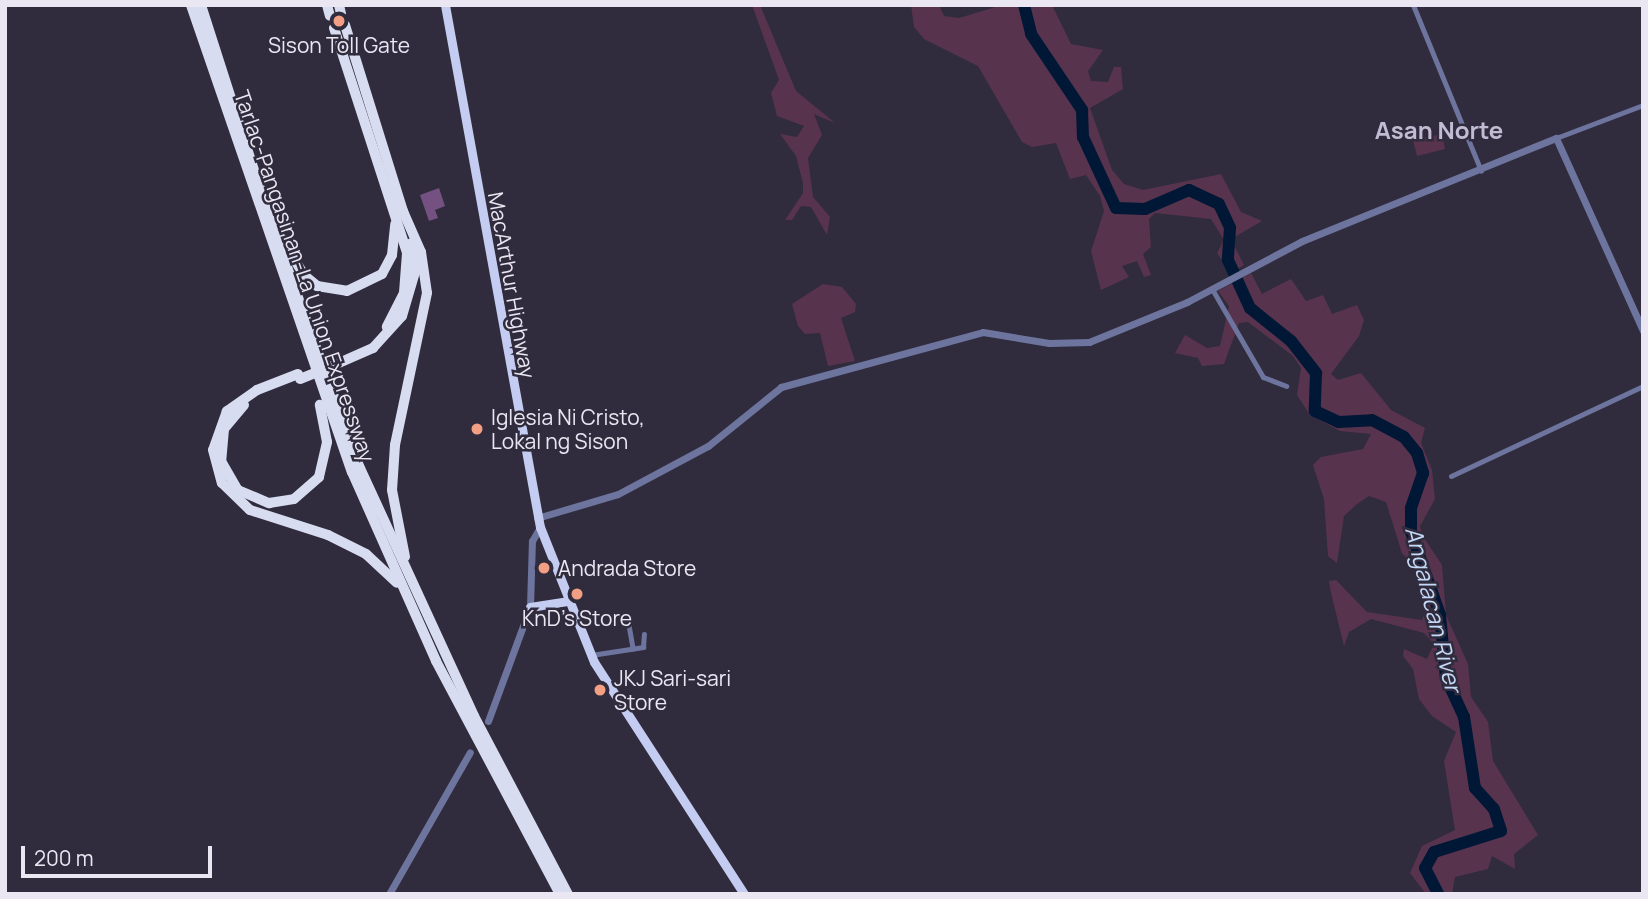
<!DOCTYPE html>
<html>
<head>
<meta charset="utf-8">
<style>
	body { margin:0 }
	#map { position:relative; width:1648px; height:899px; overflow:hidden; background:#302c3d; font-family:Manrope,sans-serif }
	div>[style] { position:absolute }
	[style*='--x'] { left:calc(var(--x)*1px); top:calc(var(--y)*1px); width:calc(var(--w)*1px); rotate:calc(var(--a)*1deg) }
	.green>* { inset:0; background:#58334e }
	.river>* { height:12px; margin:-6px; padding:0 6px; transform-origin:6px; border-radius:6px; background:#001736 }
	.building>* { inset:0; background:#755182 }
	.minor>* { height:5px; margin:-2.5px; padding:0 2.5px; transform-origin:2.5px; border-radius:2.5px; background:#6d759f }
	.tertiary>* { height:7px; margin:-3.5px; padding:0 3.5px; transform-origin:3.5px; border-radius:3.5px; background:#6d759f }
	.trunk>* { height:9px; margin:-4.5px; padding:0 4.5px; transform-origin:4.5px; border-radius:4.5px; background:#c5ccf1 }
	.motorway>* { height:10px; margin:-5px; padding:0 5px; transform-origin:5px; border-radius:5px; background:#d7dcf1 }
	.motorway-bridge>* { height:10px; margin:-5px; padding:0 5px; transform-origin:5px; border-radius:5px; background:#d7dcf1 }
	.dots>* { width:19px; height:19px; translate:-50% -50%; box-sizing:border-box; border:4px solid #302c3d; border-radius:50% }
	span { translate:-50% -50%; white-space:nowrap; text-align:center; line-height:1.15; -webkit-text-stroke:5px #302c3d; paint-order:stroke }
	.poi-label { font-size:21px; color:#eae7f3 }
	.left { translate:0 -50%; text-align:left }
	.street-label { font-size:21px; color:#eae7f3 }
	.water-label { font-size:23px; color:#c4d9f7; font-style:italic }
	.quarter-label { font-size:24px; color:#c1bcd3; font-weight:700 }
	.frame { position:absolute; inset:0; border:7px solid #eae7f3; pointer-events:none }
	.scale { position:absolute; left:21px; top:846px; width:191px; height:32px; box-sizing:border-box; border:4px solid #eae7f3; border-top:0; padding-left:9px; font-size:21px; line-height:24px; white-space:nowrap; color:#eae7f3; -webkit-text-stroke:5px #302c3d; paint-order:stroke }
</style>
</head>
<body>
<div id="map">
	<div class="green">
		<i style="clip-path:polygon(752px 5px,760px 5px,796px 91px,835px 123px,814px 114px,822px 135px,808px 158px,813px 197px,830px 217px,827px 235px,811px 207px,801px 206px,792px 220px,785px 220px,803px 193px,803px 183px,796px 156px,780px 134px,797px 137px,804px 126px,777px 116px,771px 93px,779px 80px)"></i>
		<i style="clip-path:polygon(911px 5px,939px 5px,944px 16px,959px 18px,1002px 5px,1052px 5px,1071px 44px,1103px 50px,1088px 71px,1091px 81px,1108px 82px,1114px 67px,1121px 67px,1123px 89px,1090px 108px,1112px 170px,1124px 184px,1143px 190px,1221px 174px,1241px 212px,1262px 221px,1231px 239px,1244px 265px,1231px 273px,1217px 253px,1224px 240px,1211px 219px,1155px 213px,1149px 219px,1151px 247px,1143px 254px,1151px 275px,1144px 277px,1137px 261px,1122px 266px,1129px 277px,1101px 290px,1091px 251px,1104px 211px,1100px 196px,1086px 175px,1070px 179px,1056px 143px,1032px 147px,1022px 142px,978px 66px,924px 39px,914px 27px)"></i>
		<i style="clip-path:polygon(1442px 134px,1445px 149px,1417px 156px,1413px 140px)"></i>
		<i style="clip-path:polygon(1251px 273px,1262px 294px,1291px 279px,1306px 301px,1323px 295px,1332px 314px,1357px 305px,1364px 320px,1359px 336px,1331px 374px,1338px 380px,1361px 373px,1391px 410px,1425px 428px,1421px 443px,1432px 470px,1435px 499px,1420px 526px,1422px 535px,1442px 565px,1446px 615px,1468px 664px,1471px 697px,1488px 722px,1493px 761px,1538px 835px,1514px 854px,1515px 869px,1492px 856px,1488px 869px,1455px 877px,1452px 894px,1426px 894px,1410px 873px,1422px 846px,1455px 830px,1444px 761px,1456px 732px,1432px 716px,1419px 699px,1413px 669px,1403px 656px,1404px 649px,1427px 659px,1434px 644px,1424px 633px,1371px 619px,1349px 632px,1344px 646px,1331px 593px,1329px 581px,1336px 580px,1367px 612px,1422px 620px,1425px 612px,1415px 567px,1402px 553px,1386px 502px,1369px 496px,1357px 504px,1344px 516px,1337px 563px,1328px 556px,1324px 499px,1313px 465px,1321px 457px,1363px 449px,1371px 434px,1340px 431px,1310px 415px,1297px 395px,1301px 368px,1293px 356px,1248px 322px,1239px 323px,1224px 364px,1202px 366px,1198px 358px,1175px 353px,1185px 335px,1207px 348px,1220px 346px,1229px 306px,1218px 291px)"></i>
		<i style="clip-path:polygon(823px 284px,842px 287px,856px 304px,855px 312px,841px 318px,855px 361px,828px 366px,820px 333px,805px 334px,798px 326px,792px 304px)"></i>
	</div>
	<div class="river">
		<i style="--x:1024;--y:5;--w:30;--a:76"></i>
		<i style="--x:1031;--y:34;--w:92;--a:56.1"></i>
		<i style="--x:1082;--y:110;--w:27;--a:88"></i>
		<i style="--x:1083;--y:137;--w:78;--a:65.1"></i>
		<i style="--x:1116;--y:208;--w:29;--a:2"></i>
		<i style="--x:1145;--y:209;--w:48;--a:-23.4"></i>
		<i style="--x:1189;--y:190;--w:33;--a:25"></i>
		<i style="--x:1219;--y:204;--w:26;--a:65"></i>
		<i style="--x:1230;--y:228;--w:32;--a:94"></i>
		<i style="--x:1228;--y:260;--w:53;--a:65.4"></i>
		<i style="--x:1250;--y:308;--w:53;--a:38.8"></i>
		<i style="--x:1291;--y:341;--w:41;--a:52"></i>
		<i style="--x:1316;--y:373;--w:38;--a:92"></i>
		<i style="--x:1315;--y:411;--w:26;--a:25"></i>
		<i style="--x:1339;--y:422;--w:33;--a:-3"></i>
		<i style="--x:1372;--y:420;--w:36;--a:28"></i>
		<i style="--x:1404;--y:437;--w:21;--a:51"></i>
		<i style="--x:1417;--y:453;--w:21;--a:73"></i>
		<i style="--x:1423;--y:473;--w:37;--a:109"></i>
		<i style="--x:1411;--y:508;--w:24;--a:90"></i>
		<i style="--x:1411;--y:532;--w:88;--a:70.7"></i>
		<i style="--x:1440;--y:615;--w:63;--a:84.6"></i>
		<i style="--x:1446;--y:678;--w:43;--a:65.2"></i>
		<i style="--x:1464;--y:717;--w:72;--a:81.2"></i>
		<i style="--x:1475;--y:788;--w:28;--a:48"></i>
		<i style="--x:1494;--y:809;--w:23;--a:72"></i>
		<i style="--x:1501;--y:831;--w:70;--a:162.6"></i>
		<i style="--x:1434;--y:852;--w:18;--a:119"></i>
		<i style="--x:1425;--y:868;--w:29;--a:63"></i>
	</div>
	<div class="building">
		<i style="clip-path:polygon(439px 188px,445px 206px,435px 210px,438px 218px,429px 221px,420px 195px)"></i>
	</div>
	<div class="minor">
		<i style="--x:1413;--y:5;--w:179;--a:67.7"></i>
		<i style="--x:1556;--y:138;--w:93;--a:-20.8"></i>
		<i style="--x:1212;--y:289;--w:102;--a:59.9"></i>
		<i style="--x:1263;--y:377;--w:25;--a:21"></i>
		<i style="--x:1451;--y:476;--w:212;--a:-25.1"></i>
		<i style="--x:628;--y:622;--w:27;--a:80"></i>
		<i style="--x:591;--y:655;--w:53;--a:-8.7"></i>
		<i style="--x:643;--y:647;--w:13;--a:-86"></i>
	</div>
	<div class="tertiary">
		<i style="--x:537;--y:518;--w:84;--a:-16.5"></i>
		<i style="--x:618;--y:494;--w:102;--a:-28.1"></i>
		<i style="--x:708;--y:446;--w:94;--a:-38.9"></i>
		<i style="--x:781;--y:387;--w:209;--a:-15.2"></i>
		<i style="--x:983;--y:332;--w:67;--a:9.5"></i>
		<i style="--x:1049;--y:343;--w:40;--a:-1.4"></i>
		<i style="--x:1089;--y:342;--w:106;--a:-22.2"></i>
		<i style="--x:1187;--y:302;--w:130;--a:-27.9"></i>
		<i style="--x:1302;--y:241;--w:274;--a:-22.1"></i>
		<i style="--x:1556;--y:138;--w:212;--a:65.7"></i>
		<i style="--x:488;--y:721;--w:121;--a:-69.8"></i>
		<i style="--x:530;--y:607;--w:66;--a:-88.3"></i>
		<i style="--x:532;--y:541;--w:16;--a:-60"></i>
		<i style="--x:389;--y:894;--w:163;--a:-60.3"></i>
	</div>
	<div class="trunk">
		<i style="--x:445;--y:5;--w:531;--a:79.69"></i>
		<i style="--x:540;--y:527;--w:145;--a:68.2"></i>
		<i style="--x:594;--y:662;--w:276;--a:57.1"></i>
		<i style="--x:530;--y:607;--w:36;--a:-9"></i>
	</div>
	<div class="motorway">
		<i style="--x:191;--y:5;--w:494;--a:71"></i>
		<i style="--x:352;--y:472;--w:207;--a:66"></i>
		<i style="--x:436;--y:661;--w:264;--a:62"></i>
		<i style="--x:201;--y:5;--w:226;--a:72.2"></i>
		<i style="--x:270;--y:220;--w:264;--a:70.1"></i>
		<i style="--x:360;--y:468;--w:273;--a:65.3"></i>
		<i style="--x:474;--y:716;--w:201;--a:62.2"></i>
		<i style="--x:327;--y:5;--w:11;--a:75"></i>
		<i style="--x:339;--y:5;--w:9;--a:77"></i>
		<i style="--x:345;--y:25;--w:199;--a:72.7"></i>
		<i style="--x:334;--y:28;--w:237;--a:72"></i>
		<i style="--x:407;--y:253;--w:40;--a:94.3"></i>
		<i style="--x:404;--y:293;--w:38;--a:117"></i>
		<i style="--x:402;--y:209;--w:47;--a:66.2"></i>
		<i style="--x:421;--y:252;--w:41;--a:81.7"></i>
		<i style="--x:427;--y:293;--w:155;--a:101.9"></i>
		<i style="--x:395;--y:445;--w:45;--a:93.8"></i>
		<i style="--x:392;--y:490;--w:68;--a:79"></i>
		<i style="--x:281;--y:238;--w:44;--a:58.1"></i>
		<i style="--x:304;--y:275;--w:17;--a:40"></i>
		<i style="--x:317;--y:286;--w:30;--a:9"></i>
		<i style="--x:347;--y:291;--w:39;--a:-26"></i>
		<i style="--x:382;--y:274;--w:21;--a:-62"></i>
		<i style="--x:392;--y:255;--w:31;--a:-84"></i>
		<i style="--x:332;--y:366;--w:45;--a:-23.7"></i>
		<i style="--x:373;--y:348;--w:43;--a:-47.8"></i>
		<i style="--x:402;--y:316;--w:46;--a:-73.5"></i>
		<i style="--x:415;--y:272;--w:29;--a:-98"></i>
		<i style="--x:298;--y:374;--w:44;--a:158.7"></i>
		<i style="--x:257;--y:390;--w:37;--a:145"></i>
		<i style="--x:227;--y:411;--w:41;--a:109.7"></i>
		<i style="--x:213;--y:450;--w:34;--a:75"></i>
		<i style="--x:222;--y:483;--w:39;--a:44"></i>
		<i style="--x:250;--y:510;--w:82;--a:17.8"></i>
		<i style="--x:328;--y:535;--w:42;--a:26.6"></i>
		<i style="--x:366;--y:554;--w:42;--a:43.1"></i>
		<i style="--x:244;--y:405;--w:31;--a:130"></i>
		<i style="--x:224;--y:429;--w:32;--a:95"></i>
		<i style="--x:221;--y:461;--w:34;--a:60"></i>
		<i style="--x:238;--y:490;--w:34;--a:23"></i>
		<i style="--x:269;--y:503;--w:25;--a:-9"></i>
		<i style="--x:294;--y:499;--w:33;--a:-41"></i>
		<i style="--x:319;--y:477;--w:36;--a:-77"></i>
		<i style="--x:327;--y:442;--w:38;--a:-101"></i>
	</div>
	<div class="motorway-bridge">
		<i style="--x:300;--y:379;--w:35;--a:-22"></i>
	</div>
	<div class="dots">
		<i style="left:339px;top:21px;background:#f39f84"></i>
		<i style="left:477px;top:429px;background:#f39f84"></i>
		<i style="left:544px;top:568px;background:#f39f84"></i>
		<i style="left:577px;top:594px;background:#f39f84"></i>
		<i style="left:600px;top:690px;background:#f39f84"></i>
	</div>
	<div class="poi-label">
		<span style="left:339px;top:45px">Sison Toll Gate</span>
		<span class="left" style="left:491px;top:429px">Iglesia Ni Cristo,<br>Lokal ng Sison</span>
		<span class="left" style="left:558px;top:568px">Andrada Store</span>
		<span style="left:577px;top:618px">KnD's Store</span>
		<span class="left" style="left:614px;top:690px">JKJ Sari-sari<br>Store</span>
	</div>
	<div class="street-label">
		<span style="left:305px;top:276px;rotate:71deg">Tarlac-Pangasinan-La Union Expressway</span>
		<span style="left:512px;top:285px;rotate:80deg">MacArthur Highway</span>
	</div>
	<div class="water-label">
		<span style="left:1434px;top:609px;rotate:76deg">Angalacan River</span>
	</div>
	<div class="quarter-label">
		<span style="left:1439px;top:130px">Asan Norte</span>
	</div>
	<div class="frame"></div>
	<div class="scale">200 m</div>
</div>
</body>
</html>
